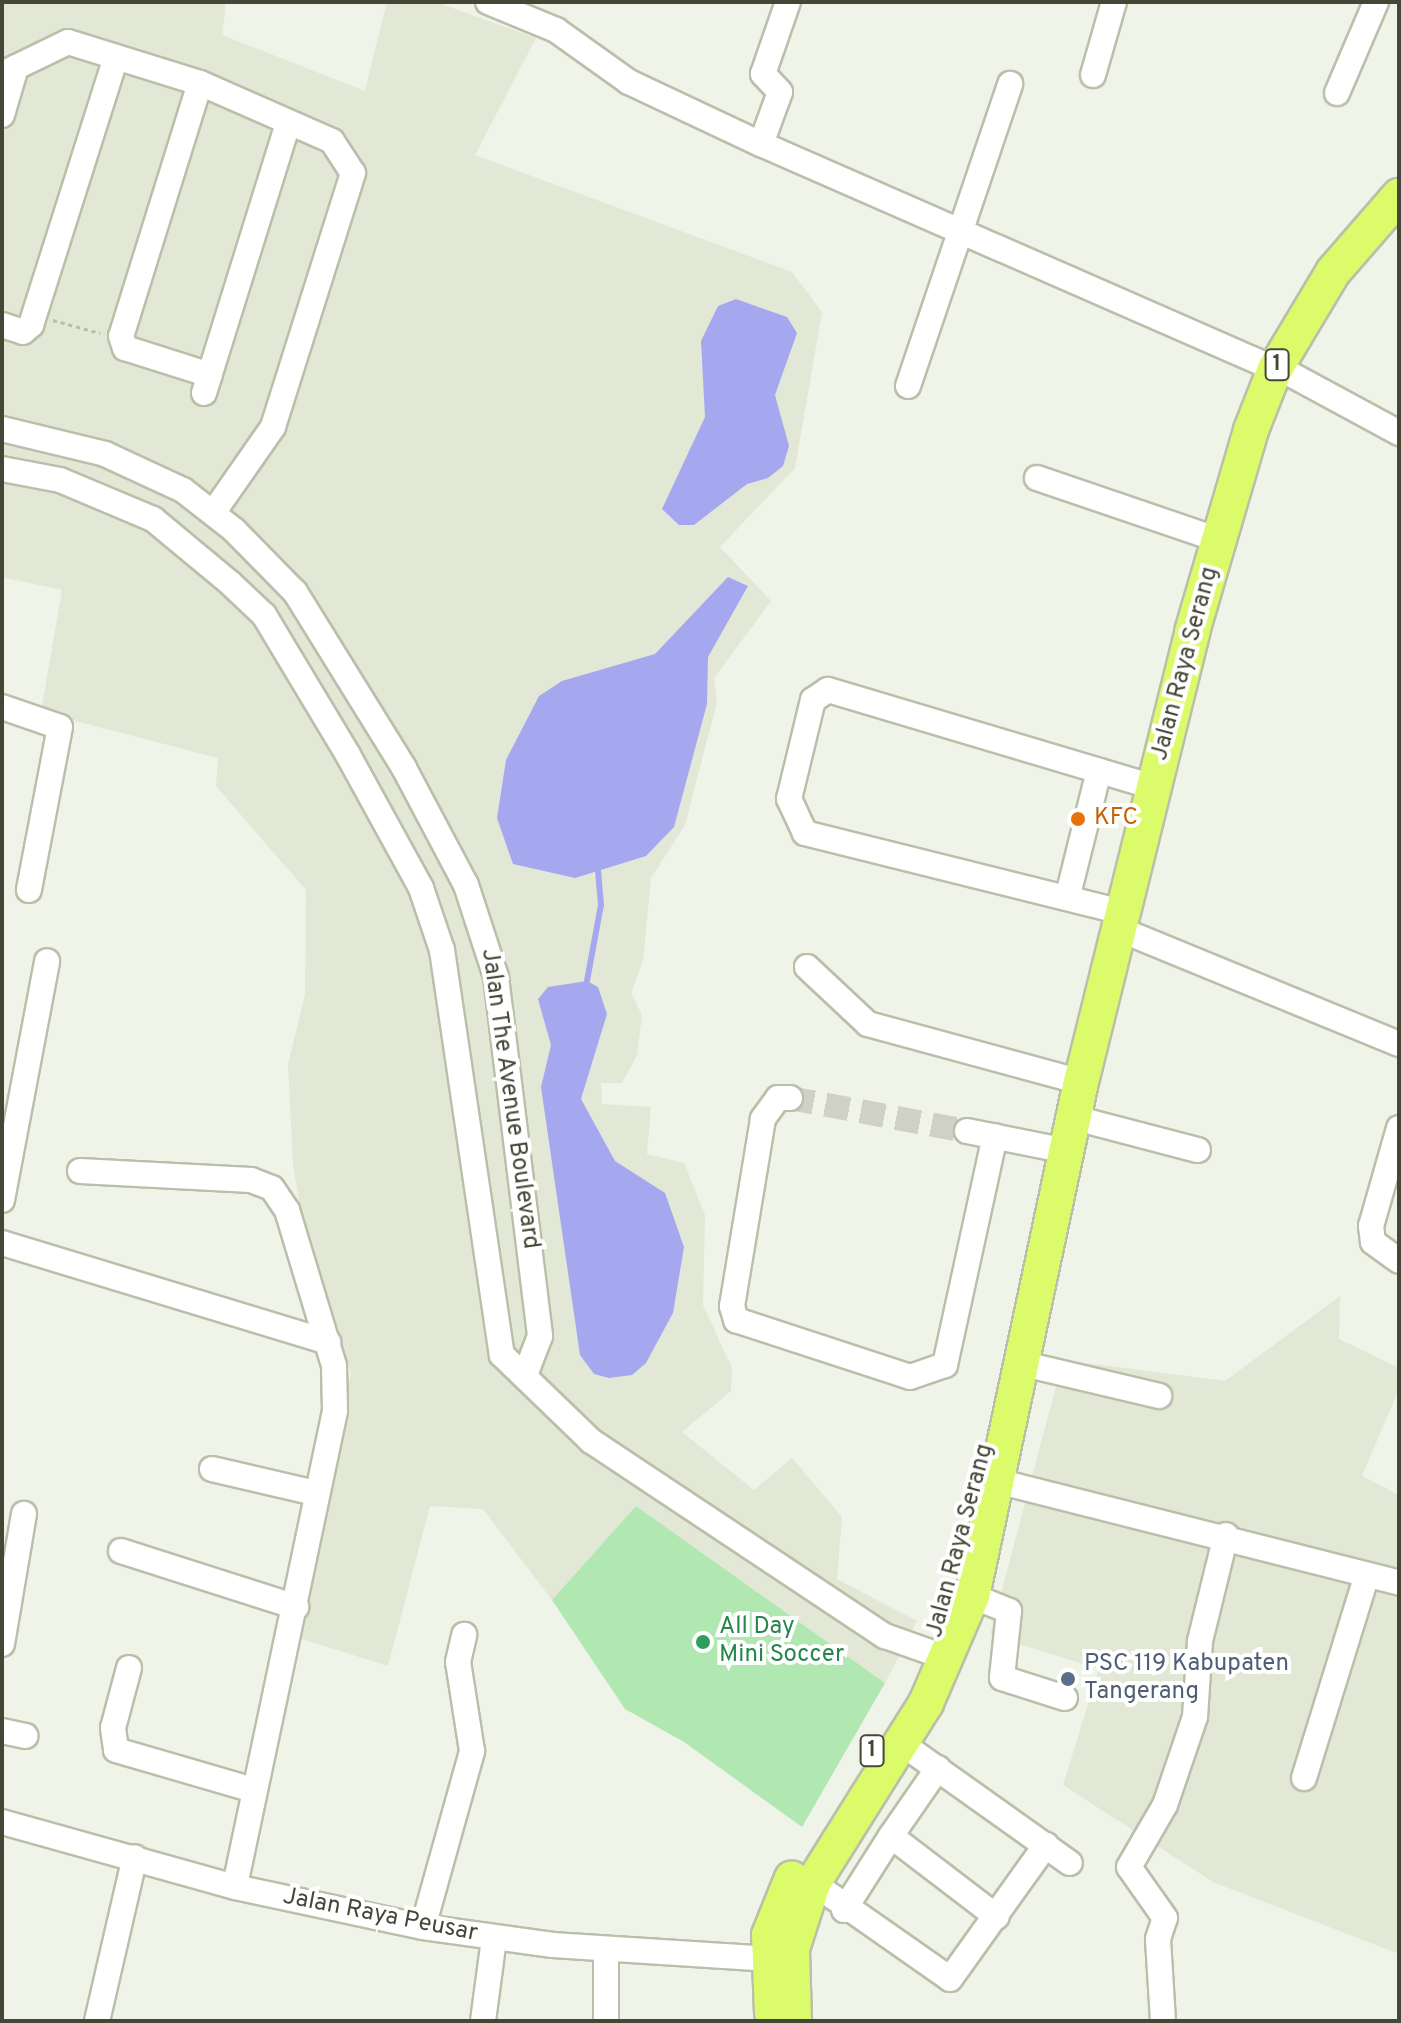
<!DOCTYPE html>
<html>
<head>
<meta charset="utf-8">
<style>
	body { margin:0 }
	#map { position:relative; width:1401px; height:2023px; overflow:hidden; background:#f0f3e7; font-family:Overpass,sans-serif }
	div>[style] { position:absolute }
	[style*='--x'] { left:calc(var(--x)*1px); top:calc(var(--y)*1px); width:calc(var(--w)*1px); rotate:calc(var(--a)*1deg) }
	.residential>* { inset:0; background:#e3e7d6 }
	.green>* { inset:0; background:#b1e7b1 }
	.water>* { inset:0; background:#a5a8ef }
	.stream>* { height:6px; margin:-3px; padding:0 3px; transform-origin:3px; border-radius:3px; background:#a5a8ef }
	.minor-tunnel>* { height:24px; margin-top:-12px; transform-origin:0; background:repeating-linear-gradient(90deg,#ced1c4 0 24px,transparent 0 36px) }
	.path>* { height:3px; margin-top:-1.5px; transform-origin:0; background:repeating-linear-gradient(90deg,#b9c09c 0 4px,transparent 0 8px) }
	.roads { filter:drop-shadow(2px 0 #babfaa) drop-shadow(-2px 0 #babfaa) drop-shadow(0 2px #babfaa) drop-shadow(0 -2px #babfaa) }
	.minor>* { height:24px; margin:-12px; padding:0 12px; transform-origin:12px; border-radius:12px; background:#fff }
	.highway>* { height:34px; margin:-17px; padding:0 17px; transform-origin:17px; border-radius:17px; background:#dcfb6b }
	.dots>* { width:22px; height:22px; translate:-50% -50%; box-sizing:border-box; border:4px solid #fff; border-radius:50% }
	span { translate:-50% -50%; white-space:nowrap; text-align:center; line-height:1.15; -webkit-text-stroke:8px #fff; paint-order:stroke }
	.shield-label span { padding:2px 6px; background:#fff; border:2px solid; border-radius:6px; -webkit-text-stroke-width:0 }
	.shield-label { font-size:22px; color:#444736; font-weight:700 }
	.street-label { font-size:24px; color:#444736 }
	.food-label { font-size:24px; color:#c56008 }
	.left { translate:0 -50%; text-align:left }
	.leisure-label { font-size:24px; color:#27864d }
	.service-label { font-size:24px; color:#4e5e75 }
	.frame { position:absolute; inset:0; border:4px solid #444736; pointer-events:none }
</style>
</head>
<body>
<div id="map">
	<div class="residential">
		<i style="clip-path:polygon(226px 2px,222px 35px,365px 91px,387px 2px,436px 2px,536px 38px,475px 155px,792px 272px,822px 312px,795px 468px,720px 547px,771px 601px,714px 678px,717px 702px,685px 825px,651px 878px,643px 961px,631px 993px,642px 1015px,637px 1055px,622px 1083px,601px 1083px,602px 1104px,651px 1107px,647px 1154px,684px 1163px,705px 1215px,703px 1305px,732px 1368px,731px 1391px,682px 1432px,754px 1490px,792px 1458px,842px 1517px,837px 1579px,917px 1621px,885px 1683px,636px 1506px,552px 1600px,483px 1509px,430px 1506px,388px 1666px,299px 1638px,351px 1373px,306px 1244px,293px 1164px,288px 1064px,305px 995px,306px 890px,216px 786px,218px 758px,41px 712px,62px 590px,2px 577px,2px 3px)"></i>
		<i style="clip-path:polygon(1340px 1296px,1339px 1339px,1399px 1368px,1399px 1389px,1362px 1476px,1399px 1495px,1399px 1954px,1213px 1882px,1063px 1785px,1099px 1669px,990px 1635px,1063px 1360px,1225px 1381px)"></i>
	</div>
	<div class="green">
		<i style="clip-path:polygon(636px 1506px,885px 1683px,802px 1827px,684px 1742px,625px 1709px,552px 1600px)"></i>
	</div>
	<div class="water">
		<i style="clip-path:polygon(736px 299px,787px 317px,797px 333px,775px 395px,789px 446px,783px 466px,768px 478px,747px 484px,694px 525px,679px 525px,662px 509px,705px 417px,701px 341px,718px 306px)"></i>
		<i style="clip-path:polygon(728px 577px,748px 586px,708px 657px,707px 704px,674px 827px,646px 856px,575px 878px,513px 864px,497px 818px,506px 760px,539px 696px,562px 681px,655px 654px)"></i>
		<i style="clip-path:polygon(587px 981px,598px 987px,607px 1014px,581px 1099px,615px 1161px,665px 1193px,684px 1247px,673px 1313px,646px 1363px,632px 1375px,609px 1378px,594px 1374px,580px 1355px,541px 1087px,551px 1045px,538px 999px,548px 987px)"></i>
	</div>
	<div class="stream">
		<i style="--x:587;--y:981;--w:77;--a:-79.6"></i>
		<i style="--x:601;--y:905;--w:35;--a:-95"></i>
	</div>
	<div class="minor-tunnel">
		<i style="--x:790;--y:1098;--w:180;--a:10.6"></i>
	</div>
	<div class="path">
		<i style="--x:53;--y:320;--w:49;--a:15.5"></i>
	</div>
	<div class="roads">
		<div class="minor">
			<i style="--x:488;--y:2;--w:74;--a:22.4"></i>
			<i style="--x:556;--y:30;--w:90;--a:35.5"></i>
			<i style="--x:629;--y:82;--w:146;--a:25.2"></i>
			<i style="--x:761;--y:144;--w:561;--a:23.64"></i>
			<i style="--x:2;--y:74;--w:73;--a:-25.9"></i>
			<i style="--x:68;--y:42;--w:138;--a:17.3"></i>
			<i style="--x:200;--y:83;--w:144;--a:23.7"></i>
			<i style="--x:332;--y:141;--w:38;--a:57"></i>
			<i style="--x:353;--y:173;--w:266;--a:107.5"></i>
			<i style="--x:273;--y:427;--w:105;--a:124.9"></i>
			<i style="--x:1093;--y:75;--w:76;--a:-74"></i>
			<i style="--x:200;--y:83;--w:265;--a:107.3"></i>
			<i style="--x:121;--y:336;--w:13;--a:72"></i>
			<i style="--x:125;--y:348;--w:89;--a:17.6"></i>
			<i style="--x:1337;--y:93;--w:99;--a:-66.8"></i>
			<i style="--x:2;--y:115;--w:50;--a:-73.7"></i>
			<i style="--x:761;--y:144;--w:55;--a:-69.9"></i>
			<i style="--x:780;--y:92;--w:25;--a:-133"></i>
			<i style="--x:763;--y:74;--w:76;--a:-70.9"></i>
			<i style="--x:2;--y:325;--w:22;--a:18"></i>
			<i style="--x:23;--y:332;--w:11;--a:-41"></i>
			<i style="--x:31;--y:325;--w:281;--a:-72.4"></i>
			<i style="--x:1290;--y:374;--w:124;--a:28.4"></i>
			<i style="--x:908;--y:386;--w:319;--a:-71.3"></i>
			<i style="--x:204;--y:393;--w:279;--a:-72.7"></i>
			<i style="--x:2;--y:429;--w:106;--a:13.6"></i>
			<i style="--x:105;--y:454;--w:86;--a:24.8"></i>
			<i style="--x:183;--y:490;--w:65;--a:38.1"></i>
			<i style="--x:234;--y:530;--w:87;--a:45.5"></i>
			<i style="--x:295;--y:592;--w:207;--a:58.2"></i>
			<i style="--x:404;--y:768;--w:132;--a:62.1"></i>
			<i style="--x:466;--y:885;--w:97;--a:71.9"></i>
			<i style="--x:496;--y:977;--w:362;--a:83"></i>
			<i style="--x:540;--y:1336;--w:39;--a:111"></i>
			<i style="--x:2;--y:469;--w:59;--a:10.7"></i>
			<i style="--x:60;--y:480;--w:101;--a:22.8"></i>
			<i style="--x:153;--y:519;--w:100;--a:39.7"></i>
			<i style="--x:230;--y:583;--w:47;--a:43.3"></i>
			<i style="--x:264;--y:615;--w:163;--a:59"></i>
			<i style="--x:348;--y:755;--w:152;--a:61.2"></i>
			<i style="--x:421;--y:888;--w:65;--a:71.3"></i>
			<i style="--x:442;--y:950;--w:409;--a:81.6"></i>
			<i style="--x:502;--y:1355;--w:124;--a:44"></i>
			<i style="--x:591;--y:1441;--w:353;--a:33.6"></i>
			<i style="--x:885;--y:1636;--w:66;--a:19.5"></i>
			<i style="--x:1037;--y:478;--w:192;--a:18.8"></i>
			<i style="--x:2;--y:707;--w:61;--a:19"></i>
			<i style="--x:60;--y:727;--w:166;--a:100.8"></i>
			<i style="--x:1068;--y:895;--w:128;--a:-76"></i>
			<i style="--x:1126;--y:913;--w:331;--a:-166"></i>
			<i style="--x:805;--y:833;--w:38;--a:-115"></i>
			<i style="--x:789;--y:799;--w:102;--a:-76.4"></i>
			<i style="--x:813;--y:700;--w:18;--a:-34"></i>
			<i style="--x:828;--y:690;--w:340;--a:16.6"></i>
			<i style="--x:1121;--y:930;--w:300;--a:22.3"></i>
			<i style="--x:807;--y:967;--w:83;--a:43.1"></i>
			<i style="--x:868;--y:1024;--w:221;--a:15.2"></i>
			<i style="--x:790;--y:1098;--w:12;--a:180"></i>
			<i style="--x:778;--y:1098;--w:26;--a:126"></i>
			<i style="--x:763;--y:1119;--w:190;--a:99.4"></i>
			<i style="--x:732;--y:1306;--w:15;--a:74"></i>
			<i style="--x:736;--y:1320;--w:183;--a:18.1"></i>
			<i style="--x:910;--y:1377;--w:37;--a:-19"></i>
			<i style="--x:945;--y:1365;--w:234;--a:-77.7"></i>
			<i style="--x:1075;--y:1118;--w:127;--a:14.6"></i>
			<i style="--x:1399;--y:1128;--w:102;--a:105.9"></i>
			<i style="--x:1371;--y:1226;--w:16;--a:83"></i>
			<i style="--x:1373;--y:1242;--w:32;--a:36"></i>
			<i style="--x:967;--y:1131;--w:102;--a:11.3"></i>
			<i style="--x:80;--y:1171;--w:171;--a:3"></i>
			<i style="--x:251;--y:1180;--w:22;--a:21"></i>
			<i style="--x:272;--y:1188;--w:27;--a:56"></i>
			<i style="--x:287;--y:1210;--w:163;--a:73.2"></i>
			<i style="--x:334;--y:1366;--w:45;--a:88.7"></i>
			<i style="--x:335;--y:1411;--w:486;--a:101.9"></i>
			<i style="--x:2;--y:1200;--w:243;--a:-79.3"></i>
			<i style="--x:2;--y:1243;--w:341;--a:16.9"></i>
			<i style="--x:1024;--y:1364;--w:139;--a:13.3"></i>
			<i style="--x:212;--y:1469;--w:106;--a:13.1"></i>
			<i style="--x:1001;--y:1482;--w:411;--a:14.2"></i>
			<i style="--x:121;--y:1551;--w:184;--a:17.7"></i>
			<i style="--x:972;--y:1596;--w:40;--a:22"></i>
			<i style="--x:1009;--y:1611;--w:67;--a:96"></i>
			<i style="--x:1002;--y:1678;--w:66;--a:17.6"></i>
			<i style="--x:2;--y:1644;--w:132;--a:-80.4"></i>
			<i style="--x:129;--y:1668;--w:62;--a:104.9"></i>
			<i style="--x:113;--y:1728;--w:22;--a:82"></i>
			<i style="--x:116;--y:1750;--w:144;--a:16.2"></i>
			<i style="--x:2;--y:1731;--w:24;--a:12"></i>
			<i style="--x:901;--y:1743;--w:207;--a:35.4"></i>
			<i style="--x:938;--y:1768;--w:83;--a:124.7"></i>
			<i style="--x:891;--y:1836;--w:133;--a:37.4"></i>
			<i style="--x:1304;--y:1778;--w:209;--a:-72.8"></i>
			<i style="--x:2;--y:1822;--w:242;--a:15.6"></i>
			<i style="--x:235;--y:1887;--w:192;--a:12"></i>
			<i style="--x:423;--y:1927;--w:131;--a:7.9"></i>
			<i style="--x:553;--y:1945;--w:214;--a:3.7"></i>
			<i style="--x:813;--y:1883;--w:167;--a:35"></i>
			<i style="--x:950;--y:1979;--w:165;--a:-54.4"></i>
			<i style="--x:844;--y:1910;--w:88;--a:-57.6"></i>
			<i style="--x:423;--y:1927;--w:183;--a:-74.4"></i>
			<i style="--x:472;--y:1751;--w:90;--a:-98.9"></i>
			<i style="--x:458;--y:1662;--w:28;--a:-77"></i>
			<i style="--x:606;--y:1950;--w:71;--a:90"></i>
			<i style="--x:97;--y:2021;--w:168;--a:-77"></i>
			<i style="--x:483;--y:2021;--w:83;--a:-82.4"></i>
			<i style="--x:1163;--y:2021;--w:82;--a:-93.5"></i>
			<i style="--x:1158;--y:1939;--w:22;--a:-72"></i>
			<i style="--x:1165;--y:1918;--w:62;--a:-125.2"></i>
			<i style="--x:1129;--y:1867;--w:72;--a:-59.9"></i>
			<i style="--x:1165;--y:1805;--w:93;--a:-71.2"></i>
			<i style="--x:1195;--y:1717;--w:76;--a:-86.2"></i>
			<i style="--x:1200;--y:1641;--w:109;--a:-76.2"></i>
		</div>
		<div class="highway">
			<i style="--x:772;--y:2013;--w:78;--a:-92.2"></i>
			<i style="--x:769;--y:1935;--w:61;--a:-68"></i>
			<i style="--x:794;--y:2021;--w:72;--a:-91.6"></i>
			<i style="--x:792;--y:1949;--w:69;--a:-72.3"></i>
			<i style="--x:813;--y:1883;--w:213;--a:-57.9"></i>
			<i style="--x:926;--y:1703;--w:116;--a:-66.7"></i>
			<i style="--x:972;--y:1596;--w:525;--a:-78.03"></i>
			<i style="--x:1081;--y:1082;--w:463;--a:-76.1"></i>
			<i style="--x:1192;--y:632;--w:210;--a:-73.7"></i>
			<i style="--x:1251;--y:430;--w:66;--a:-68.5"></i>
			<i style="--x:1275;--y:369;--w:113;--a:-59.1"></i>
			<i style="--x:1333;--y:272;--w:101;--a:-49"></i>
		</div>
	</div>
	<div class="dots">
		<i style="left:1078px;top:819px;background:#e8710a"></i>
		<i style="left:703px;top:1642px;background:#2e9e5b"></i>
		<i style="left:1068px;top:1679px;background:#5c6f8a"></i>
	</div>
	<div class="shield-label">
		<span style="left:1277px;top:365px">1</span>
		<span style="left:872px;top:1751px">1</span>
	</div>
	<div class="street-label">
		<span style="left:1186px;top:664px;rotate:-75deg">Jalan Raya Serang</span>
		<span style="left:509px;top:1099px;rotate:82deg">Jalan The Avenue Boulevard</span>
		<span style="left:961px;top:1541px;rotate:-75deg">Jalan Raya Serang</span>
		<span style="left:380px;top:1916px;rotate:11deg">Jalan Raya Peusar</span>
	</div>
	<div class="food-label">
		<span class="left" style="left:1094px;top:819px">KFC</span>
	</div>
	<div class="leisure-label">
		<span class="left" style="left:719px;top:1642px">All Day<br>Mini Soccer</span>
	</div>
	<div class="service-label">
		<span class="left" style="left:1084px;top:1679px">PSC 119 Kabupaten<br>Tangerang</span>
	</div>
	<div class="frame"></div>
</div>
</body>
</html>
